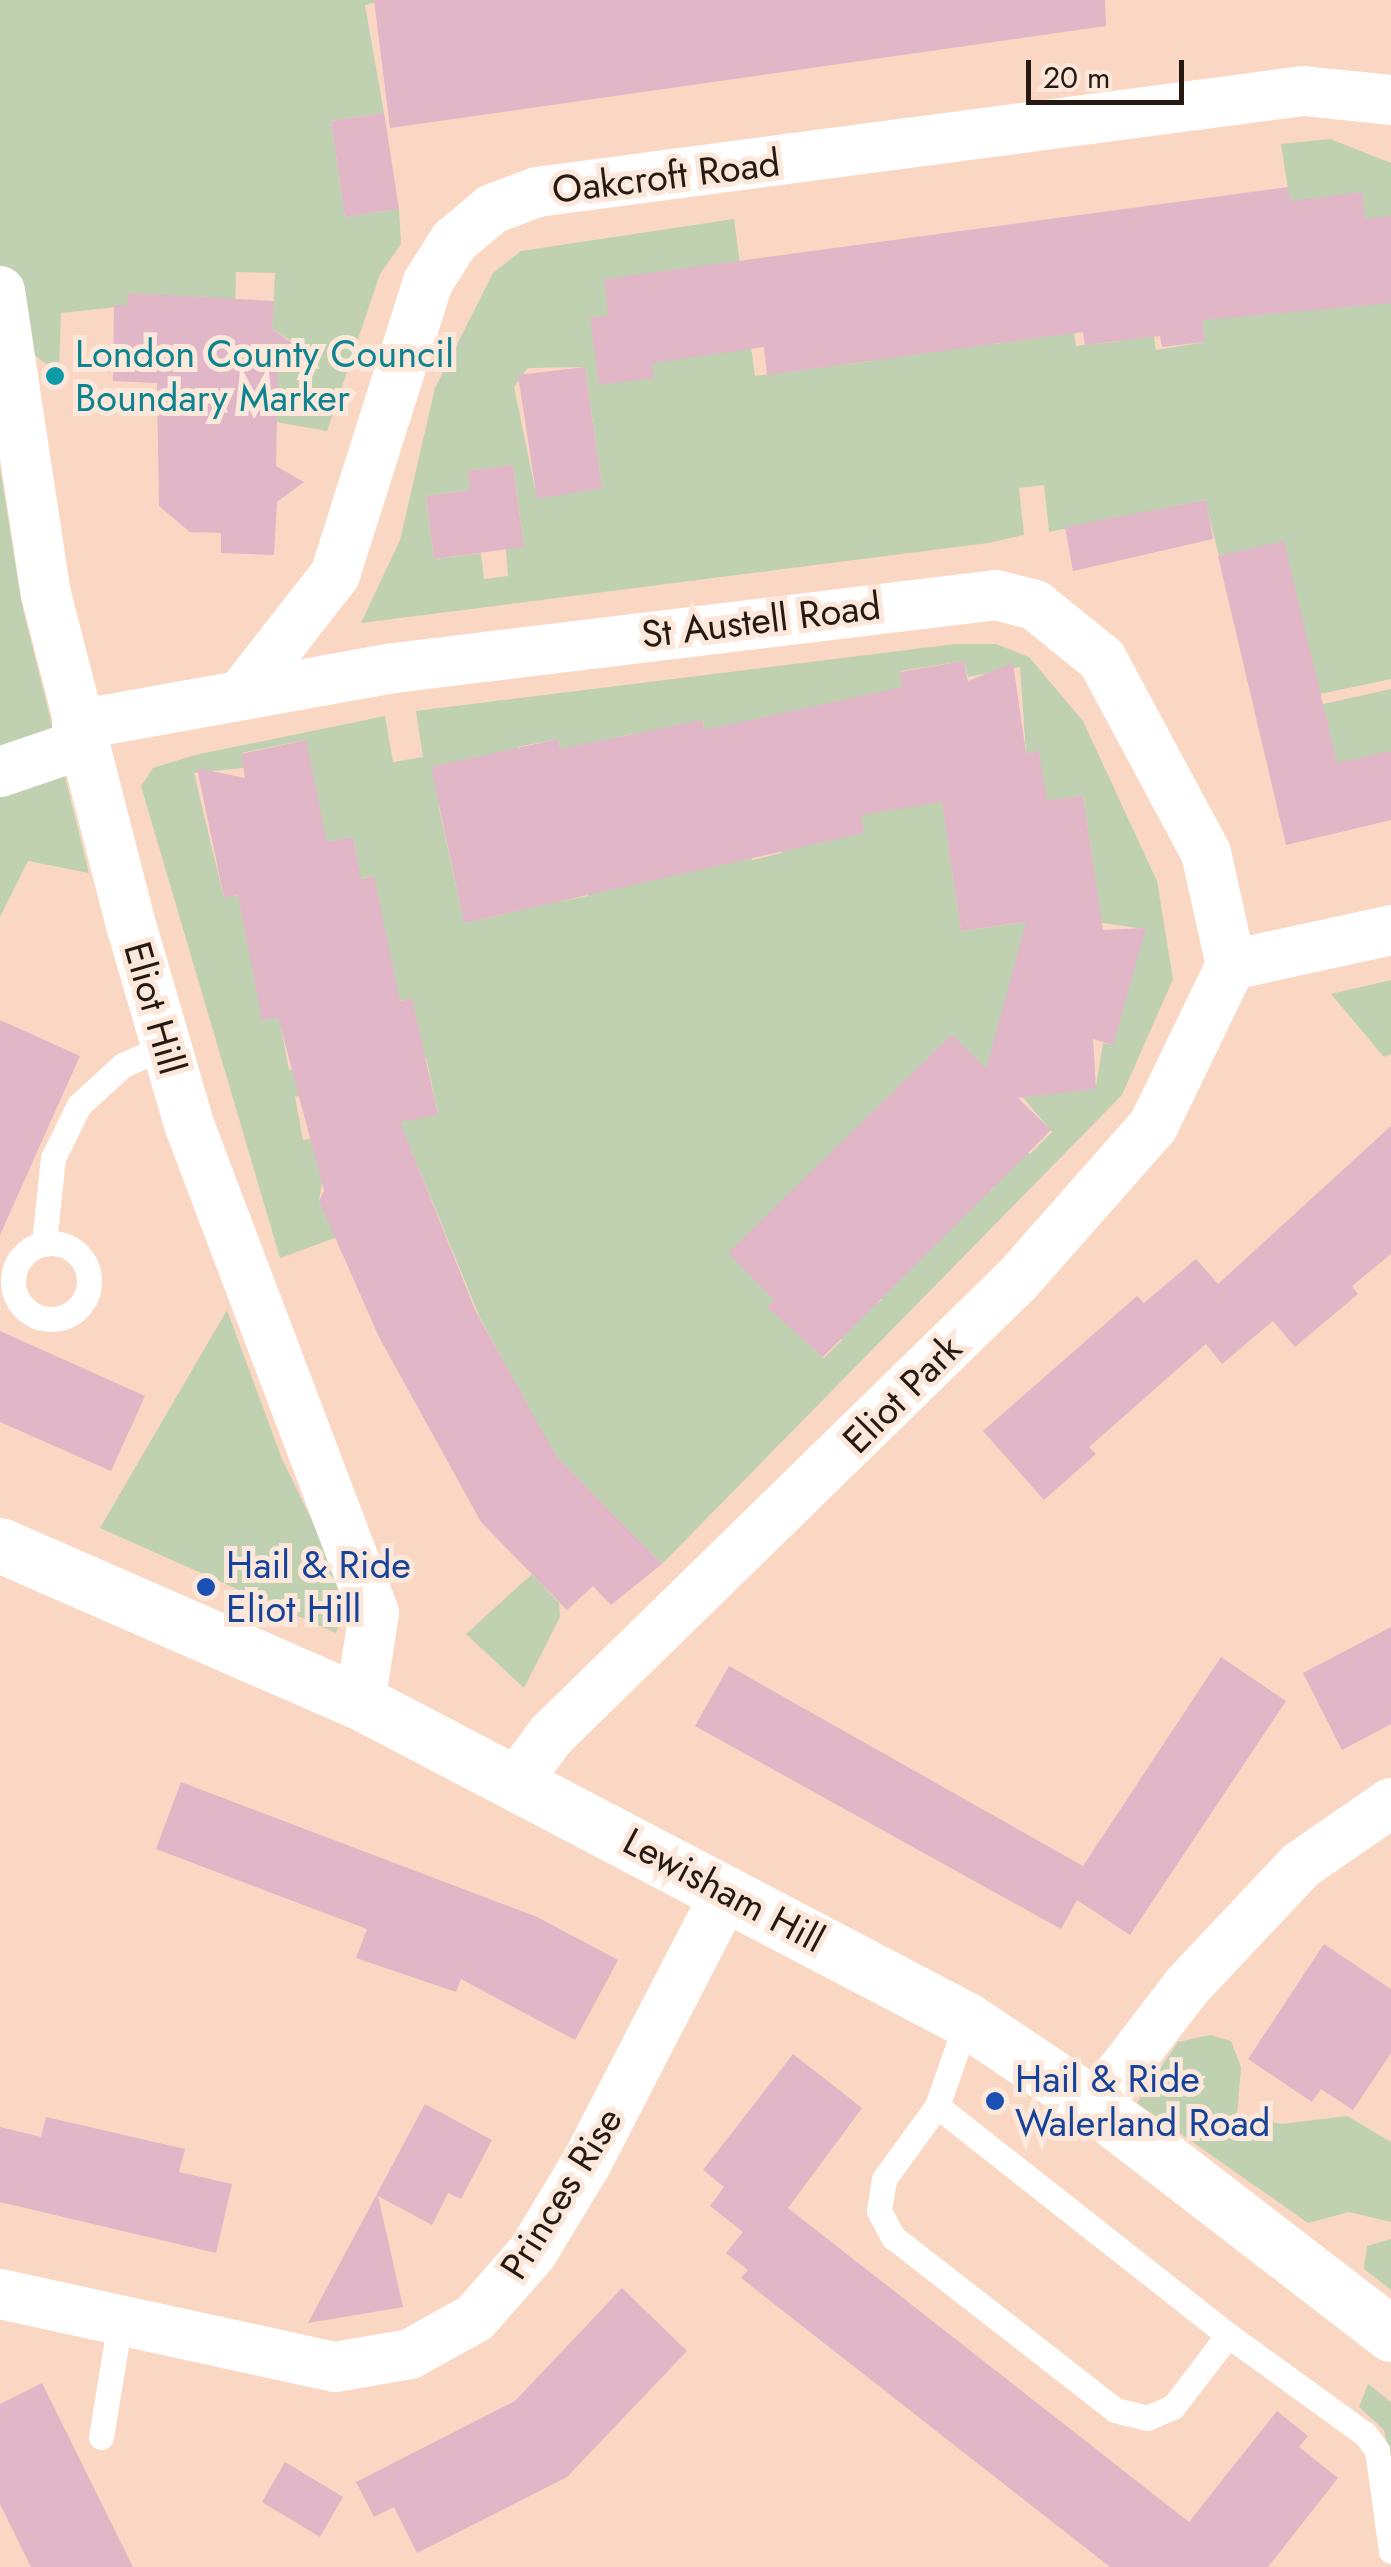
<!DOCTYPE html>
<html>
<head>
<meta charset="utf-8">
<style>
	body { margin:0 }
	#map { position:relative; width:1391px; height:2567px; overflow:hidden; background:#f9d7c3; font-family:Jost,sans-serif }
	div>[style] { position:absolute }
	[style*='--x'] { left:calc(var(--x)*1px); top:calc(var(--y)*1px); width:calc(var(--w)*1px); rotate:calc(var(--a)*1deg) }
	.green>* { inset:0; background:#c0d1b1 }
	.building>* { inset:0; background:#e1b6c7 }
	.lane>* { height:25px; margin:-12.5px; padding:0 12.5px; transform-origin:12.5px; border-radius:12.5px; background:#fff }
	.lane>.ring { margin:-12.5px; padding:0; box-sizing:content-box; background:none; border:25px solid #fff; border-radius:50% }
	.street>* { height:50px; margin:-25px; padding:0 25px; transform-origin:25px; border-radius:25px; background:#fff }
	.secondary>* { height:55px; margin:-27.5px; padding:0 27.5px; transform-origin:27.5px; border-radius:27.5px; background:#fff }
	.dots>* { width:28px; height:28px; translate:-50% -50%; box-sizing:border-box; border:5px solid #fce8db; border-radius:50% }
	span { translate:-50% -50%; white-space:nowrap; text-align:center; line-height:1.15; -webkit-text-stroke:10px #fce8db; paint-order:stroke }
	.street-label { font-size:38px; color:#251912 }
	.culture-label { font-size:38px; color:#0d838f }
	.left { translate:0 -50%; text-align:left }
	.transit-label { font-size:38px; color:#164399 }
	.scale { position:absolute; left:1026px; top:60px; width:158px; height:45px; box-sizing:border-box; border:5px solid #251912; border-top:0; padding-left:12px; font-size:30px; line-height:35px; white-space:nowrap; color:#251912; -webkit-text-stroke:8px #fce8db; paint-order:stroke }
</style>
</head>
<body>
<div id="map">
	<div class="green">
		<i style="clip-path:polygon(0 0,386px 0,365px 5px,384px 113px,331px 121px,345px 217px,399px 209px,401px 244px,380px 274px,327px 431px,270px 421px,278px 373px,290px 359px,291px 341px,272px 329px,275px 273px,236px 272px,235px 319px,129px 293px,127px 306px,61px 313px,59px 373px,0 330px)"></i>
		<i style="clip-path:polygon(evenodd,1330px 139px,1391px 163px,1391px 679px,1320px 694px,1219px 556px,1205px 500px,1049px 532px,1044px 485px,1019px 488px,1024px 535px,988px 543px,361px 623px,400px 540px,435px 388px,493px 273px,521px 251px,734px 219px,755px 376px,871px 361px,992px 326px,996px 344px,1028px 339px,1071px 308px,1076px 346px,1120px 341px,1148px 299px,1156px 350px,1205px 342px,1201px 315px,1306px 308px,1281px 144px,1330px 139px,585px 367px,602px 488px,535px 488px,514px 387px,528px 368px,585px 367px,1330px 139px,513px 465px,524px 546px,506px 549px,508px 576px,484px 579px,481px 553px,434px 559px,426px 496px,470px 490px,469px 471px,513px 465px)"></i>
		<i style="clip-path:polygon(0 468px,22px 605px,89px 873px,28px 861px,0 917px)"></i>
		<i style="clip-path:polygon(evenodd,955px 644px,996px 644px,1029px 657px,1083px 721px,1157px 881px,1173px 979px,1122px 1095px,662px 1564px,551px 1451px,480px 1318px,412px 1152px,322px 1183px,319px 1202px,340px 1236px,280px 1258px,141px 786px,153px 768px,195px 755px,385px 716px,393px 762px,423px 757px,416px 711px,955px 644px,964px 661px,968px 677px,1020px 667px,1026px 753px,1039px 752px,1044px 785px,904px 695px,901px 671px,964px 661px,955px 644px,702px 720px,710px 757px,592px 743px,632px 734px,636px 747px,702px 720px,955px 644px,723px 727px,775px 818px,782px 853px,752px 860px,723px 727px,955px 644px,558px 739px,588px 896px,562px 901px,552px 855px,496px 868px,505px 914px,464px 923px,439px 807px,520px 758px,518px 747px,558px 739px,955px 644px,305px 740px,317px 844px,353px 837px,359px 869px,224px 898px,194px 773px,243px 768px,242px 753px,305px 740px,955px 644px,1083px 796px,1100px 912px,961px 931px,944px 814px,1083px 796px,955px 644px,373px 876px,263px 1020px,240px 904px,373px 876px,955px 644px,1088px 921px,1138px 928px,1113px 1045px,1103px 1043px,1096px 1085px,1086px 1090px,1088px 921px,955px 644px,412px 998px,419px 1031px,389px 1038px,394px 1063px,426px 1057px,438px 1114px,303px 1140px,295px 1097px,308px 1093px,302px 1068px,289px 1070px,281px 1028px,412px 998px,955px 644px,1004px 1075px,1052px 1132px,1030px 1154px,1023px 1148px,991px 1191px,1004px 1075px,955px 644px,876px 1293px,882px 1300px,835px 1332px,842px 1340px,824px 1358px,768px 1307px,876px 1293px)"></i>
		<i style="clip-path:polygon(1391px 689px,1391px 751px,1313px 771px,1257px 719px)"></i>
		<i style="clip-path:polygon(1391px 980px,1391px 1054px,1384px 1057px,1331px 994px)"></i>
		<i style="clip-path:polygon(227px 1310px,282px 1459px,349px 1597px,336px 1633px,100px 1528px)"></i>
		<i style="clip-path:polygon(532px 1574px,559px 1603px,560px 1617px,524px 1688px,466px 1634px)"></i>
		<i style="clip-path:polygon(1210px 2035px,1231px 2041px,1241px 2067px,1237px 2115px,1282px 2124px,1347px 2116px,1391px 2142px,1391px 2222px,1349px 2212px,1308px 2223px,1137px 2103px,1178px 2042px)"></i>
		<i style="clip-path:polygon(1391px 2239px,1391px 2290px,1364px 2269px,1367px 2246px)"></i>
		<i style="clip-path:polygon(1368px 2384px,1391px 2402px,1391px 2467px,1384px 2430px,1359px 2407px)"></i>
	</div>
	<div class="building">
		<i style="clip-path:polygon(374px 0,1105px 0,1106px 26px,390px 128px)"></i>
		<i style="clip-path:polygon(384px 113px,399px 209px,345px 217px,331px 121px)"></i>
		<i style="clip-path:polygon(1288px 187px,1290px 201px,1362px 192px,1365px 219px,1391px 216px,1391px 303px,1202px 320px,1205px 342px,1162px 347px,1160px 336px,1085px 345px,1083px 332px,767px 375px,764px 347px,652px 363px,654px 378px,599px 385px,590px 318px,608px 315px,604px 279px)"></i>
		<i style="clip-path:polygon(128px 293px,274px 301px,272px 329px,302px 350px,278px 370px,276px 466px,304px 482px,277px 502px,274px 555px,221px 553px,221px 533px,190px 532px,159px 506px,157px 383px,113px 381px,114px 305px,127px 306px)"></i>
		<i style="clip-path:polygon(585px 367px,602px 488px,537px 499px,518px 375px)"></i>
		<i style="clip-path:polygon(513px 465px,524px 547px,434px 559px,426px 496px,470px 490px,468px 471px)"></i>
		<i style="clip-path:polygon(1206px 500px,1213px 539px,1073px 571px,1065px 527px)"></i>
		<i style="clip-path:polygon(1284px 541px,1337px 763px,1391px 751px,1391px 820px,1286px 845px,1218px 556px)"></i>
		<i style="clip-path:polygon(964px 661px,968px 681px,1013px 663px,1026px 753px,1039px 751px,1047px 800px,1083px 796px,1103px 930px,1146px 928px,1113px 1045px,1093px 1039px,1096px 1089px,1018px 1098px,1051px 1130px,823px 1357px,767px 1307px,774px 1300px,728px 1253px,952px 1034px,986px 1069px,1026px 922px,961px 931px,942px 802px,861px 815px,864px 833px,464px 923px,431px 767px,558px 739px,560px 749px,702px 720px,704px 730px,902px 687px,900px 672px)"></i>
		<i style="clip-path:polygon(306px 740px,327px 842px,353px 837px,361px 879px,374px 876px,400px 1001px,412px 998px,438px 1115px,400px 1122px,476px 1312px,556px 1456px,662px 1564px,611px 1605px,593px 1586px,567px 1610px,481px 1522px,379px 1337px,319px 1201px,324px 1191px,278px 1017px,262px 1020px,238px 895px,224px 898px,197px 768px,245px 778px,241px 754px)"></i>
		<i style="clip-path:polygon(0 1020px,80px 1056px,0 1235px)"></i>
		<i style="clip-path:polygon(1391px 1126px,1391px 1254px,1352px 1286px,1358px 1294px,1295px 1347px,1273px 1321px,1222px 1364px,1206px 1344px,1089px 1447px,1096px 1454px,1044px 1500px,983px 1431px,1137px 1296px,1144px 1303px,1196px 1259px,1218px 1284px)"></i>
		<i style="clip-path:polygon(0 1331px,145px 1396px,111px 1471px,0 1422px)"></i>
		<i style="clip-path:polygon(1391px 1627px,1391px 1724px,1342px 1750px,1303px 1673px)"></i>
		<i style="clip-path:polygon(1221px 1657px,1286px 1701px,1130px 1935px,1077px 1900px,1061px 1929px,695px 1726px,729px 1666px,1083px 1866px)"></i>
		<i style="clip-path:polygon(181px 1782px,537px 1917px,618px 1960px,575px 2040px,461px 1979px,456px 1992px,356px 1958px,367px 1929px,156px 1849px)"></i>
		<i style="clip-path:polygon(1324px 1944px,1391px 1989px,1391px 2053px,1353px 2110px,1321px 2089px,1312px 2102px,1248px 2059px)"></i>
		<i style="clip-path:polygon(793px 2054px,862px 2108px,788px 2208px,1189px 2522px,1277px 2411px,1308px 2436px,1299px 2447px,1338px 2478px,1268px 2567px,1110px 2567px,741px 2278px,748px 2270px,726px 2253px,743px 2232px,710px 2206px,724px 2187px,703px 2170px)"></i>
		<i style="clip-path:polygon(425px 2104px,492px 2140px,461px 2199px,448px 2193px,432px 2225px,378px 2196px,403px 2307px,308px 2323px)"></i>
		<i style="clip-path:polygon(46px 2117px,185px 2149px,179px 2172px,232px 2184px,216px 2253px,0 2202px,0 2127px,41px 2137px)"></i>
		<i style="clip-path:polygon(622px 2288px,687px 2351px,567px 2477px,417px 2553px,394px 2507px,374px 2517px,356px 2482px,515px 2401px)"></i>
		<i style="clip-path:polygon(42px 2383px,133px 2567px,31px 2567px,0 2504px,0 2404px)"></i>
		<i style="clip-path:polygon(285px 2462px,343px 2497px,320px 2537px,262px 2502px)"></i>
	</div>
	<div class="lane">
		<i class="ring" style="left:13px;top:1243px;width:51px;height:51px"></i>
		<i style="--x:44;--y:1243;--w:85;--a:-84"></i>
		<i style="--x:53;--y:1158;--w:59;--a:-63.9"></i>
		<i style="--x:79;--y:1105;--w:59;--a:-42.3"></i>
		<i style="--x:123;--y:1065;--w:47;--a:-23.8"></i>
		<i style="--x:967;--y:2020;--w:91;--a:109.2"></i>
		<i style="--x:937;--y:2106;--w:370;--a:38.2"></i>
		<i style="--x:937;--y:2106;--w:90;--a:126"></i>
		<i style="--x:884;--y:2179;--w:32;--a:99"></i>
		<i style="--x:879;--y:2211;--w:30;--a:62"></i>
		<i style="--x:893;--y:2237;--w:281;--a:37.9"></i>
		<i style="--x:1115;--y:2410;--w:33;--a:14"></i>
		<i style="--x:1147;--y:2418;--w:28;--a:-23"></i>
		<i style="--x:1173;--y:2407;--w:91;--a:-52.6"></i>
		<i style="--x:1228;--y:2335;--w:169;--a:35.9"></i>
		<i style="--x:1365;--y:2434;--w:20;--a:53"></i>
		<i style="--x:1377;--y:2450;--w:102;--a:82.1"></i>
		<i style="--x:101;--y:2437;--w:118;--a:-80.7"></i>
	</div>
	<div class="street">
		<i style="--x:0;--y:291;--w:306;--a:81.4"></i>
		<i style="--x:46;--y:594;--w:345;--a:75.6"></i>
		<i style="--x:132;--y:928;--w:207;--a:73.8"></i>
		<i style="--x:190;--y:1127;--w:520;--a:69.26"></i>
		<i style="--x:374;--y:1613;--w:90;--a:98.9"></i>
		<i style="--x:245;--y:690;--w:146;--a:-52"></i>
		<i style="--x:335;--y:575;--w:307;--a:-72.4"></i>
		<i style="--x:428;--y:282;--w:49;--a:-57.6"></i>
		<i style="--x:454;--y:241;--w:50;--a:-40.1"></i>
		<i style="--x:492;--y:209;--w:48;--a:-20.7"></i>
		<i style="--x:537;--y:192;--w:773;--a:-7.51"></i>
		<i style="--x:1303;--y:91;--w:88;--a:5.8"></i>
		<i style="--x:77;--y:725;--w:322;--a:-10.2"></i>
		<i style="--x:394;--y:668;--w:606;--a:-6.91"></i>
		<i style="--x:996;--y:595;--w:40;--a:14.4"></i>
		<i style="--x:1035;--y:605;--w:86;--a:38.9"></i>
		<i style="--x:1102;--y:659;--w:220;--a:61.8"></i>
		<i style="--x:1206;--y:853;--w:115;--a:77.4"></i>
		<i style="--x:1231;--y:965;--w:179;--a:115.8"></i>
		<i style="--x:1153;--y:1126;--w:205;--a:131.4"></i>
		<i style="--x:1017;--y:1280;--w:651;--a:135.68"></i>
		<i style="--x:551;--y:1735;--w:57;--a:126.5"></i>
		<i style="--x:0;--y:772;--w:87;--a:-18.9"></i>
		<i style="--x:1231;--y:965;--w:164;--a:-12.3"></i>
		<i style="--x:1095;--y:2106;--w:151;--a:-52.5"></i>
		<i style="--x:1187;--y:1986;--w:166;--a:-46.7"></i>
		<i style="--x:1301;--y:1865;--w:109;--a:-34.6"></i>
		<i style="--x:0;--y:2294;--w:343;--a:12.3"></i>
		<i style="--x:335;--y:2367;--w:76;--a:-9.8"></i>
		<i style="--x:410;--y:2354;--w:74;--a:-29"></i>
		<i style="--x:475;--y:2318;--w:86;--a:-48.8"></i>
		<i style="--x:532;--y:2253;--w:104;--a:-58.8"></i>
		<i style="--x:586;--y:2164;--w:307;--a:-62.7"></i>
	</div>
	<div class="secondary">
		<i style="--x:0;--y:1545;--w:393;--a:23.6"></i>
		<i style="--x:360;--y:1702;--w:685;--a:27.65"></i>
		<i style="--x:967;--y:2020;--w:154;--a:33.9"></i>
		<i style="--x:1095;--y:2106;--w:374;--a:37.6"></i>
	</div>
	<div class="dots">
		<i style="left:55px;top:376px;background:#0f9aa8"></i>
		<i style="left:206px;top:1587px;background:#1a4fb4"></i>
		<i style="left:995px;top:2101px;background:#1a4fb4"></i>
	</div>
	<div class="street-label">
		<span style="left:666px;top:176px;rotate:-7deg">Oakcroft Road</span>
		<span style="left:761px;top:620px;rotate:-7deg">St Austell Road</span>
		<span style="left:155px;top:1008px;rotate:74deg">Eliot Hill</span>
		<span style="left:902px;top:1394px;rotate:-45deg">Eliot Park</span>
		<span style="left:724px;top:1890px;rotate:28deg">Lewisham Hill</span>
		<span style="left:561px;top:2193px;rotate:-58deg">Princes Rise</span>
	</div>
	<div class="culture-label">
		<span class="left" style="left:75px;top:376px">London County Council<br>Boundary Marker</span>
	</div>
	<div class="transit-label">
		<span class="left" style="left:226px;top:1587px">Hail &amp; Ride<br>Eliot Hill</span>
		<span class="left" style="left:1015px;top:2101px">Hail &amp; Ride<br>Walerland Road</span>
	</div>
	<div class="scale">20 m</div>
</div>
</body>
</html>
